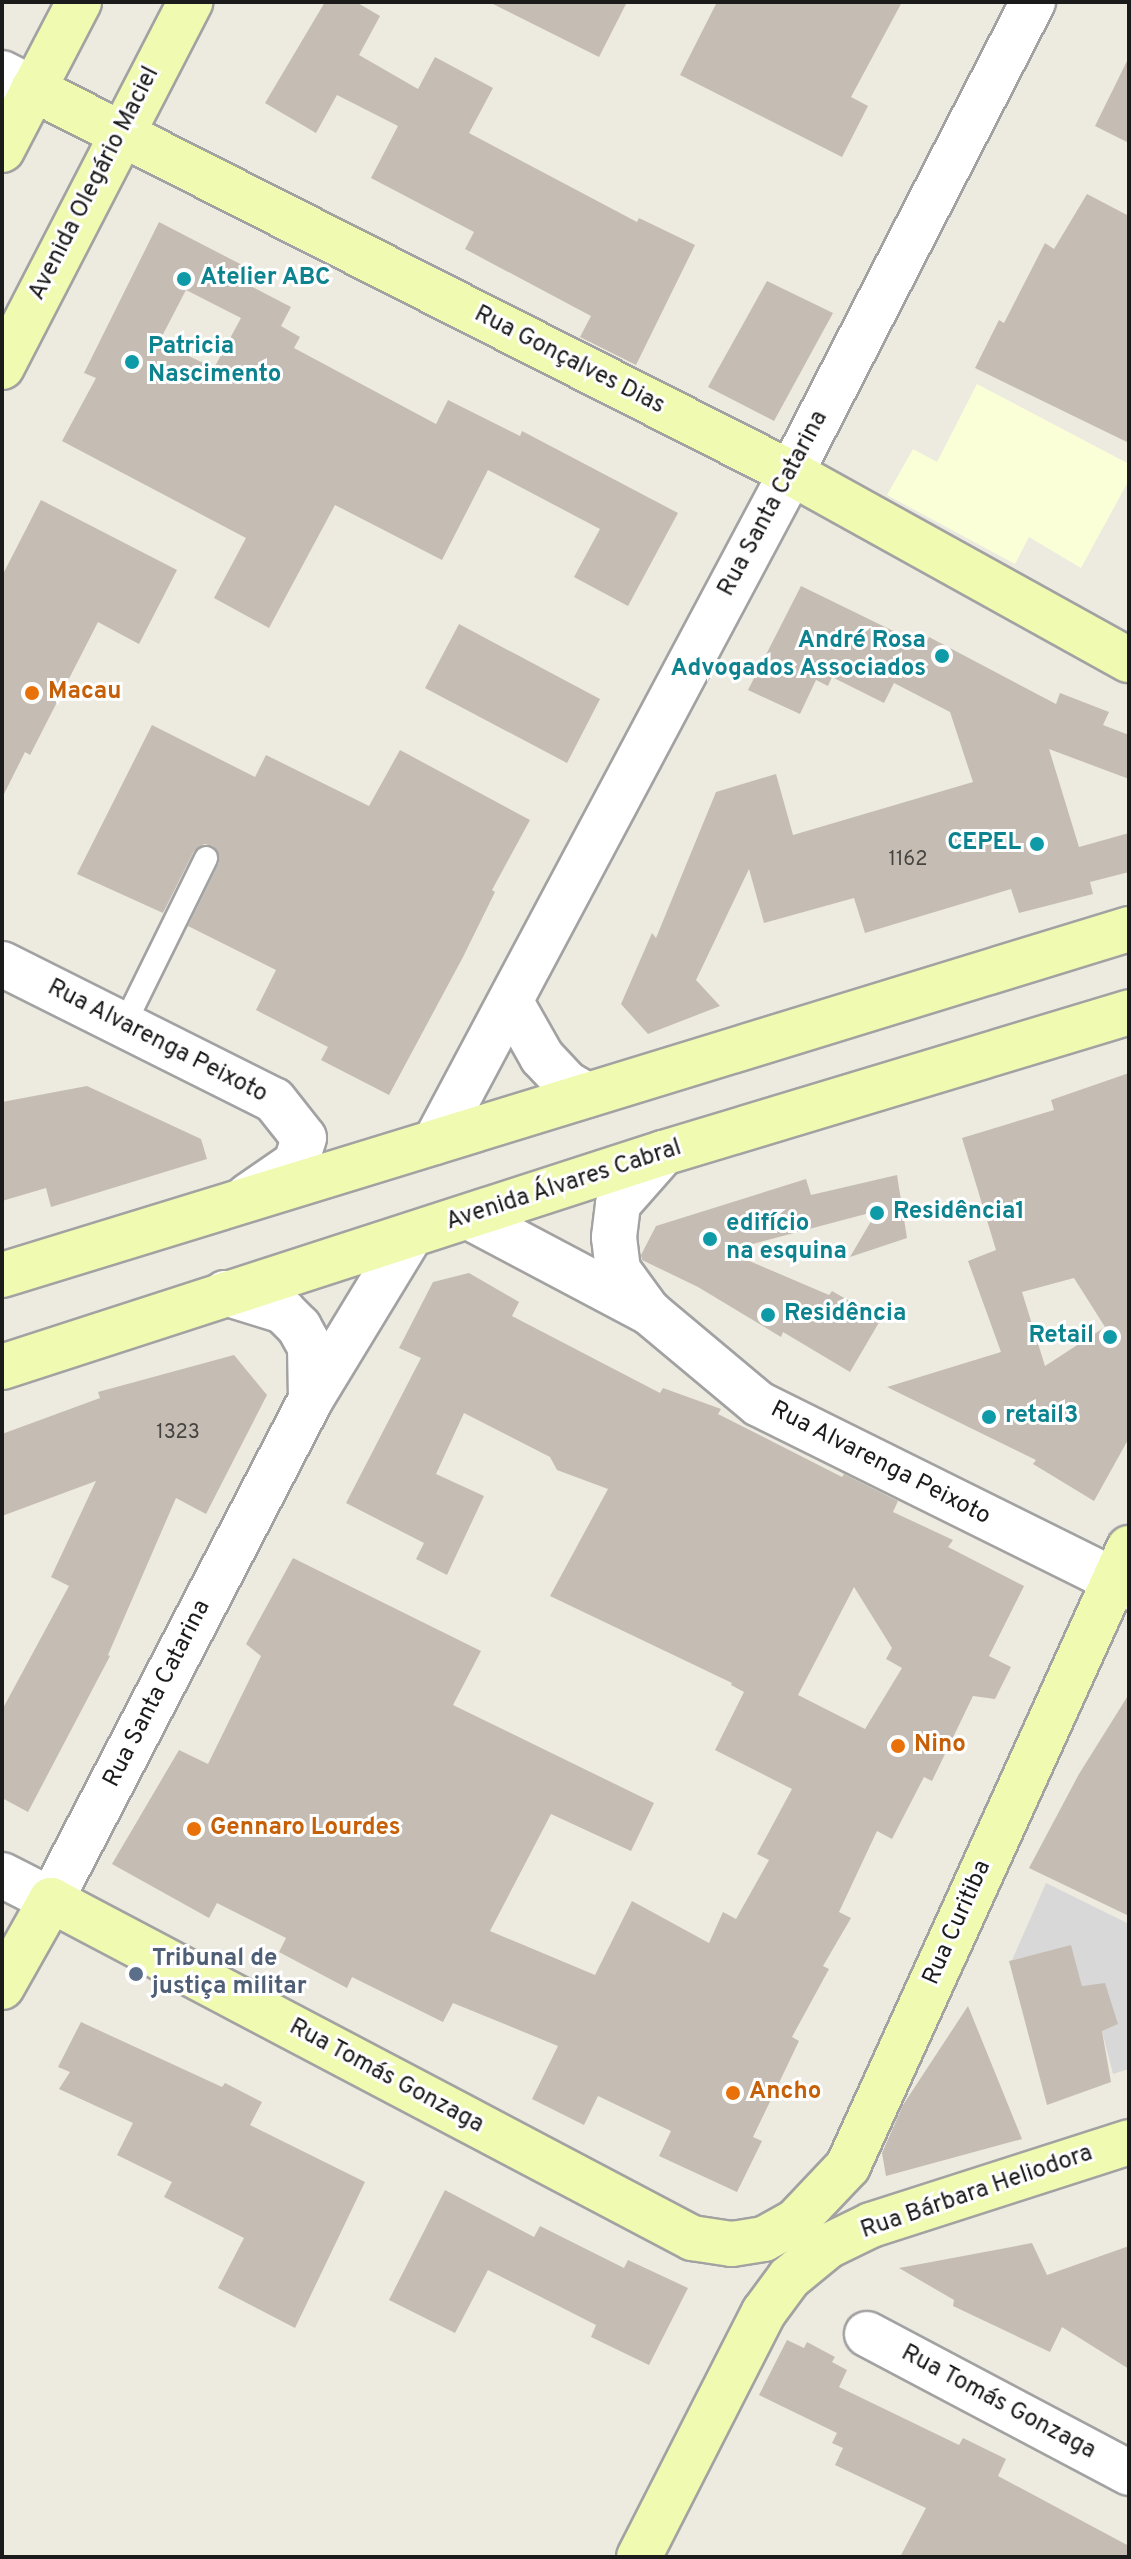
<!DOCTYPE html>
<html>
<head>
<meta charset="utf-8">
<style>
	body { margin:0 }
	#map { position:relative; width:1131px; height:2559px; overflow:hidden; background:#edeae0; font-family:Overpass,sans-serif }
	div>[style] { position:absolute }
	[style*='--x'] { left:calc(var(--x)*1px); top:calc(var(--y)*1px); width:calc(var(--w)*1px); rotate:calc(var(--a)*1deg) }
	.residential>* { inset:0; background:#d9d8d8 }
	.education>* { inset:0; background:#fbffd7 }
	.building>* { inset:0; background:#c5bdb3 }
	.roads { filter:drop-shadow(2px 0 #a2a2a2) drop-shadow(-2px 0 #a2a2a2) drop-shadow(0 2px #a2a2a2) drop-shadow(0 -2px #a2a2a2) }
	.lane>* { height:22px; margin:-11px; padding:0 11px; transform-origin:11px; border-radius:11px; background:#fff }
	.street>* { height:44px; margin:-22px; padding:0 22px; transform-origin:22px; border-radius:22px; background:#fff }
	.secondary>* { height:44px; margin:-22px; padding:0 22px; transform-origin:22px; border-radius:22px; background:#f0fab0 }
	.dots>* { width:22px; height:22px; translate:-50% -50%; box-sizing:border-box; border:4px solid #fff; border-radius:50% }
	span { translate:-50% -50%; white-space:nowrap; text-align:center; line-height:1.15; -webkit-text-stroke:6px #fff; paint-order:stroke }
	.number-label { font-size:20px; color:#464441 }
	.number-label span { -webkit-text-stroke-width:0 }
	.street-label { font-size:24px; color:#1b1b1b }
	.culture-label { font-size:24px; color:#0d838f; font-weight:700 }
	.left { translate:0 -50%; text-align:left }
	.right { translate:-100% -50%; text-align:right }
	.food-label { font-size:24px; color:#c56008; font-weight:700 }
	.service-label { font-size:24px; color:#4e5e75; font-weight:700 }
	.frame { position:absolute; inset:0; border:4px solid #1b1b1b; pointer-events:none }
</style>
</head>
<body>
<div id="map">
	<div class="residential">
		<i style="clip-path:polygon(1046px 1883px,1129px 1924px,1129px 2069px,1113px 2074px,1102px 2031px,1105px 1984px,1082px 1986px,1071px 1946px,1012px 1960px)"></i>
	</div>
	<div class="education">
		<i style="clip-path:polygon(977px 384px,1129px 464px,1129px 480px,1081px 568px,1029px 537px,1015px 564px,887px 495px,913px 449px,937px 462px)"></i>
	</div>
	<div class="building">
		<i style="clip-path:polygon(325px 2px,356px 2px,380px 16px,359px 55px,418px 89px,435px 57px,493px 88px,469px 133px,637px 222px,639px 218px,695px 245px,636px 365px,580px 337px,591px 316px,465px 249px,474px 232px,371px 178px,398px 126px,337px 95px,316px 133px,265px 103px)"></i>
		<i style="clip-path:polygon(489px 2px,627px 2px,599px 57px)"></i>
		<i style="clip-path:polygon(717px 2px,902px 2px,851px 97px,868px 106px,842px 157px,680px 75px)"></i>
		<i style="clip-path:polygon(1129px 57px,1129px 143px,1095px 126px)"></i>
		<i style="clip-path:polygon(1087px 194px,1129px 216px,1129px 443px,975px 368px,999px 320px,1004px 323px,1045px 243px,1054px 249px)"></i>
		<i style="clip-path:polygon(evenodd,159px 222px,246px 267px,239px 280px,291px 307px,281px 326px,300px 337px,294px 348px,436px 424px,448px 400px,520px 436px,522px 431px,678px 513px,628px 606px,574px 577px,600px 529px,488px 470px,442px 560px,335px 505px,269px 628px,214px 598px,246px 538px,62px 441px,96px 378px,84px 373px,159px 222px,186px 290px,241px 318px,214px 368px,159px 342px,186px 290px)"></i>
		<i style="clip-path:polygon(767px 281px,833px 313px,774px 421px,708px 387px)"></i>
		<i style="clip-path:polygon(41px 500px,177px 570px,139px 644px,98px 622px,30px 755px,25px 752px,2px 798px,2px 576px)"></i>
		<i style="clip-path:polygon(801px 586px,924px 646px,929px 637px,1056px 704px,1060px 693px,1109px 712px,1103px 725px,1129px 735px,1129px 779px,1049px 749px,1079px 847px,1129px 833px,1129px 872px,1090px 882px,1093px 894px,1019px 913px,1011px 889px,865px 933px,854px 898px,764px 923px,749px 869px,696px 980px,720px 1006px,648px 1034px,621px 1004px,652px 933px,656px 938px,716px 792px,776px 774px,793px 835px,973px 782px,950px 712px,894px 683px,884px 703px,832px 677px,828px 686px,816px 680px,800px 714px,748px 690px)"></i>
		<i style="clip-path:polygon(459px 624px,600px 699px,567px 763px,425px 688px)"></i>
		<i style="clip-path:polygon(152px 725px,255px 777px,266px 755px,369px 806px,400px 750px,530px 820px,492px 890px,495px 892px,463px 957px,389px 1095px,321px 1060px,328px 1047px,256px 1010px,276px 970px,188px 926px,219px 863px,218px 851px,213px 846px,204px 844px,194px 851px,163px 913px,77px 874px)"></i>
		<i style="clip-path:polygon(evenodd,1129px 1073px,1129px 1438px,1094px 1501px,1033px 1464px,1036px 1460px,887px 1387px,1001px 1352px,968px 1261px,996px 1250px,962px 1138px,1054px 1110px,1051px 1100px,1129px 1073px,1074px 1278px,1105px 1327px,1045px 1366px,1022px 1292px,1074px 1278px)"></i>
		<i style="clip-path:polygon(87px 1086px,201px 1139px,207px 1159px,51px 1207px,46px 1188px,2px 1201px,2px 1102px)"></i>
		<i style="clip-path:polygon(897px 1175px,907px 1238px,850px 1257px,877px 1211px,726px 1251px,829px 1295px,832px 1291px,881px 1319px,850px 1372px,783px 1332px,781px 1337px,698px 1287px,642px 1260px,641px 1255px,656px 1226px,806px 1179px,811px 1195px)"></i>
		<i style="clip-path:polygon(evenodd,469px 1273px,519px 1302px,512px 1316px,660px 1393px,663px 1388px,721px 1409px,718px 1414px,842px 1477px,844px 1474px,898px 1501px,893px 1512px,953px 1540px,948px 1547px,1024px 1586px,989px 1656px,1011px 1667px,995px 1699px,973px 1696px,932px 1781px,924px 1777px,892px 1839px,877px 1831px,839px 1912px,851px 1918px,823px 1966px,829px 1969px,792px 2037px,799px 2041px,753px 2137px,762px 2141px,737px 2192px,659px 2156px,671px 2131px,598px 2096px,584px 2125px,532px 2099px,558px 2046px,453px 2003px,443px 2022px,352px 1977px,347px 1988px,279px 1952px,286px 1938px,217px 1903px,209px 1918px,112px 1864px,179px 1750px,208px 1764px,261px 1656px,246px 1644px,293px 1558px,481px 1651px,453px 1705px,654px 1803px,631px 1851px,551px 1814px,490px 1931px,595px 1975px,632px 1901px,709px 1943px,723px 1912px,736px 1919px,769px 1860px,757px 1854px,792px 1789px,715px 1750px,744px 1692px,731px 1685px,732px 1683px,550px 1596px,608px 1489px,557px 1470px,550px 1457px,464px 1413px,436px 1474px,484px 1496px,447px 1575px,416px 1559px,424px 1543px,346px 1503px,421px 1358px,399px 1348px,433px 1282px,469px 1273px,854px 1587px,892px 1648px,886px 1659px,902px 1668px,865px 1729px,798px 1695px,854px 1587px)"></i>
		<i style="clip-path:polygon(234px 1355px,267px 1395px,206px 1514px,176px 1498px,108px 1655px,110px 1656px,28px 1812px,2px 1798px,2px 1710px,69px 1586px,51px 1577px,96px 1481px,2px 1516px,2px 1434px,100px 1398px,98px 1392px)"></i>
		<i style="clip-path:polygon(1129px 1694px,1129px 1916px,1029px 1868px,1079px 1774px)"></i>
		<i style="clip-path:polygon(1071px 1945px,1082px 1986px,1105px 1983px,1118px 2024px,1102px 2031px,1111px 2082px,1047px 2105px,1009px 1961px)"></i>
		<i style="clip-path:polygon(968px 2006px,1022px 2139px,886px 2176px,882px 2153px,903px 2105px)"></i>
		<i style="clip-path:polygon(81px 2022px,222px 2087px,225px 2083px,262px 2102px,250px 2125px,365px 2182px,295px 2328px,218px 2288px,244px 2238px,164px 2197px,172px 2182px,117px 2155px,133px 2123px,59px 2089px,70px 2072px,58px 2067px)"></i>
		<i style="clip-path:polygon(445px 2190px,534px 2237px,540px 2226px,624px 2268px,628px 2260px,688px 2288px,649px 2365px,591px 2337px,596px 2325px,488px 2270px,455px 2333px,389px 2300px)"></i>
		<i style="clip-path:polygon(1032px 2243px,1047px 2275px,1129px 2246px,1129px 2369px,1062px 2327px,1050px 2352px,953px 2306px,954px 2300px,899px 2268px)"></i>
		<i style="clip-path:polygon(787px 2340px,804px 2348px,807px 2342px,835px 2357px,832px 2362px,847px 2370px,839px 2387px,959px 2445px,963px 2438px,1006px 2459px,998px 2476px,1129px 2546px,1129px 2557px,900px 2557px,926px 2508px,835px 2465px,843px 2448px,832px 2443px,837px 2433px,759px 2395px)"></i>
	</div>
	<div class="roads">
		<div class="lane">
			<i style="--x:124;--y:1025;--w:186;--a:-63.8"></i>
		</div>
		<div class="street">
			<i style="--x:2;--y:73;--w:35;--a:27"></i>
			<i style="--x:2;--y:964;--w:304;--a:26.6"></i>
			<i style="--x:274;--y:1100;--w:48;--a:51.7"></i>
			<i style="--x:304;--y:1138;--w:26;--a:108"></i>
			<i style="--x:296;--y:1163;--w:58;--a:145.5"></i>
			<i style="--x:512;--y:1004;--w:61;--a:60.5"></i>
			<i style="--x:542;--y:1057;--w:35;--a:47"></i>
			<i style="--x:566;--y:1083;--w:24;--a:30"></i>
			<i style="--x:435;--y:1142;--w:758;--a:-61.98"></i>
			<i style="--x:791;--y:473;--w:530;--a:-62.81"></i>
			<i style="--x:469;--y:1217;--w:205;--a:27.9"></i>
			<i style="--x:650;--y:1313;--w:142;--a:39.9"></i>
			<i style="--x:759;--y:1404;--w:413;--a:26.4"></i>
			<i style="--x:225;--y:1293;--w:61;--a:17.2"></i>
			<i style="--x:283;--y:1311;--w:23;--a:45"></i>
			<i style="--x:299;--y:1327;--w:23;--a:61"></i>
			<i style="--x:310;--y:1347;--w:52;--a:88.9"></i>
			<i style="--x:648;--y:1311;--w:51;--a:-126.2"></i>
			<i style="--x:618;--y:1270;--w:33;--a:-97"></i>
			<i style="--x:614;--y:1237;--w:33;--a:-83"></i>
			<i style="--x:618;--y:1204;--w:68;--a:-48.6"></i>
			<i style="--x:2;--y:1875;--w:55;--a:27"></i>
			<i style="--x:51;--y:1900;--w:564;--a:-62.57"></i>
			<i style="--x:311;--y:1399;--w:191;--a:-58.7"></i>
			<i style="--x:867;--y:2334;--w:297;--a:27.9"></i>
		</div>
		<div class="secondary">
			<i style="--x:33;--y:89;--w:850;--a:26.87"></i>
			<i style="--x:791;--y:473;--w:386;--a:29"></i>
			<i style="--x:2;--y:150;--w:167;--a:-62.5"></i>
			<i style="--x:2;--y:367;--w:411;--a:-62.7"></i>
			<i style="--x:2;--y:1275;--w:1179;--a:-17.07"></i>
			<i style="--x:2;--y:1367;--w:695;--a:-17.94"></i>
			<i style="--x:663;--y:1153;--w:487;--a:-16.8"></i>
			<i style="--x:2;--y:1987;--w:100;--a:-60.6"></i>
			<i style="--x:51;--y:1900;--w:725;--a:27.8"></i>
			<i style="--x:692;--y:2238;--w:40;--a:8.5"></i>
			<i style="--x:732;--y:2244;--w:32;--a:-9"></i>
			<i style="--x:764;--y:2239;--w:37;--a:-29"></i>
			<i style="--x:796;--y:2221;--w:76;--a:-46.6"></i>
			<i style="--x:848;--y:2166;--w:679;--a:-65.55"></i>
			<i style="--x:639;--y:2557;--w:275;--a:-63"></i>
			<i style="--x:764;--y:2312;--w:42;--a:-53.7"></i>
			<i style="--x:789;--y:2278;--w:50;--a:-39.4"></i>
			<i style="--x:828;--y:2246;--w:48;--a:-26"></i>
			<i style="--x:871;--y:2225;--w:271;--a:-17.8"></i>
		</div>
	</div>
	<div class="dots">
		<i style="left:184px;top:279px;background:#0f9aa8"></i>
		<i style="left:132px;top:362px;background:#0f9aa8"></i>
		<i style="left:942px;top:656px;background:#0f9aa8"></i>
		<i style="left:32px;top:693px;background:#e8710a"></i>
		<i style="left:1037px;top:844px;background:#0f9aa8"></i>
		<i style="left:877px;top:1213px;background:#0f9aa8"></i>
		<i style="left:710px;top:1239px;background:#0f9aa8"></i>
		<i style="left:768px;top:1315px;background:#0f9aa8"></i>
		<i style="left:1110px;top:1337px;background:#0f9aa8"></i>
		<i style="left:989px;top:1417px;background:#0f9aa8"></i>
		<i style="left:898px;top:1746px;background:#e8710a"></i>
		<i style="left:194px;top:1829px;background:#e8710a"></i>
		<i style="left:136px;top:1974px;background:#5c6f8a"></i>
		<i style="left:733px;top:2093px;background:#e8710a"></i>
	</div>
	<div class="number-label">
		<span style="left:908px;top:860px">1162</span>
		<span style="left:178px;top:1433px">1323</span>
	</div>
	<div class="street-label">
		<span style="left:95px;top:184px;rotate:-63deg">Avenida Olegário Maciel</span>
		<span style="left:569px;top:361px;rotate:27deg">Rua Gonçalves Dias</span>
		<span style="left:774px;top:504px;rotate:-62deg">Rua Santa Catarina</span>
		<span style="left:157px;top:1042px;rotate:27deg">Rua Alvarenga Peixoto</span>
		<span style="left:564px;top:1186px;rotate:-18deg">Avenida Álvares Cabral</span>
		<span style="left:880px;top:1464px;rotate:27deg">Rua Alvarenga Peixoto</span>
		<span style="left:158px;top:1694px;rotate:-63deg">Rua Santa Catarina</span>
		<span style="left:958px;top:1923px;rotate:-66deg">Rua Curitiba</span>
		<span style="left:386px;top:2077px;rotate:28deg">Rua Tomás Gonzaga</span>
		<span style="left:977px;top:2193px;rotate:-19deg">Rua Bárbara Heliodora</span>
		<span style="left:998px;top:2403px;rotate:28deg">Rua Tomás Gonzaga</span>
	</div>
	<div class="culture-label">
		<span class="left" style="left:200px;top:279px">Atelier ABC</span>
		<span class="left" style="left:148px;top:362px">Patricia<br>Nascimento</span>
		<span class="right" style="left:926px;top:656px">André Rosa<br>Advogados Associados</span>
		<span class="right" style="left:1021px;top:844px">CEPEL</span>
		<span class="left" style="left:893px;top:1213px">Residência1</span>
		<span class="left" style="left:726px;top:1239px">edifício<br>na esquina</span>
		<span class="left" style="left:784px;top:1315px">Residência</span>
		<span class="right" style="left:1094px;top:1337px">Retail</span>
		<span class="left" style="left:1005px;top:1417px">retail3</span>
	</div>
	<div class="food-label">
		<span class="left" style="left:48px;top:693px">Macau</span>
		<span class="left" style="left:914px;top:1746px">Nino</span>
		<span class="left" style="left:210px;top:1829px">Gennaro Lourdes</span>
		<span class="left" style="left:749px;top:2093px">Ancho</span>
	</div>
	<div class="service-label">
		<span class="left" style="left:152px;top:1974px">Tribunal de<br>justiça militar</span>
	</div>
	<div class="frame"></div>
</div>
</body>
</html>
